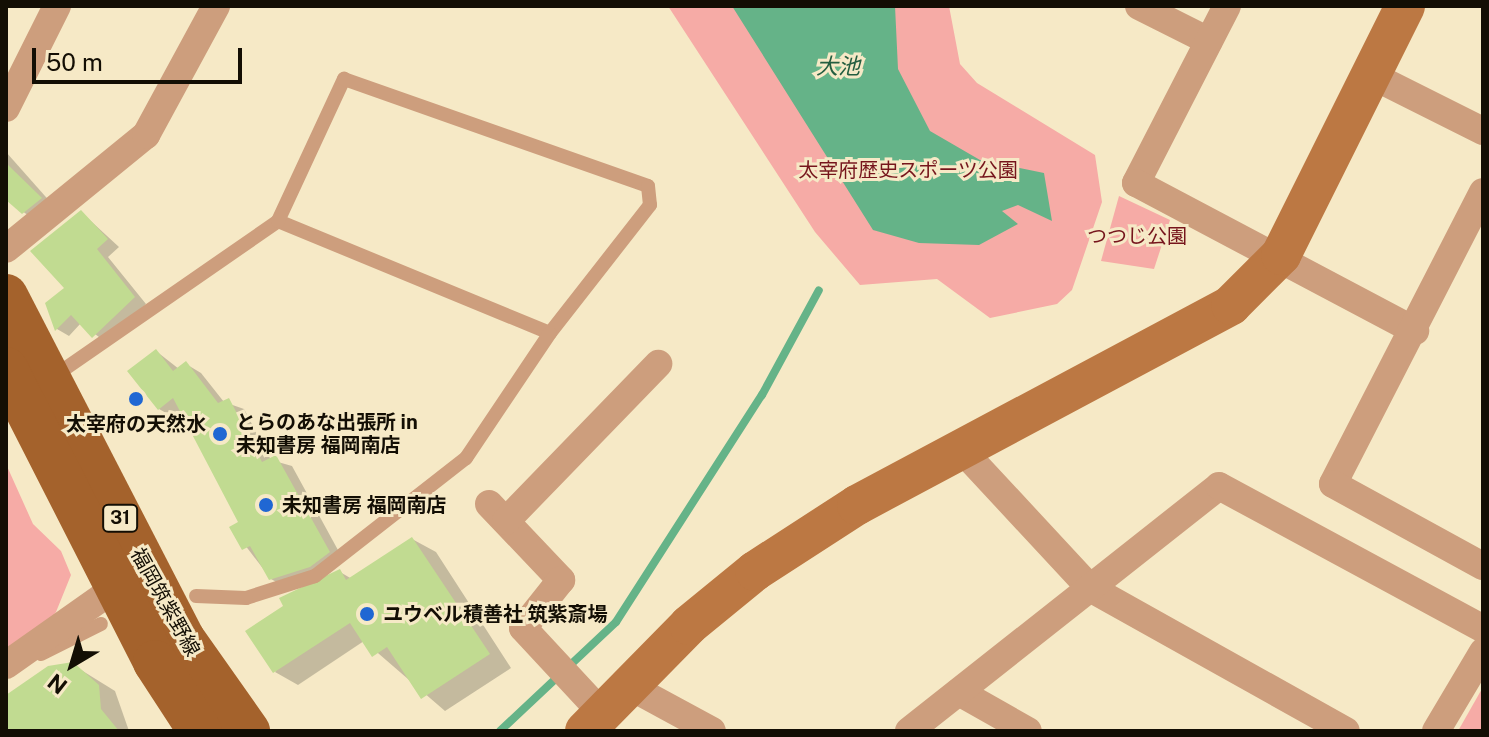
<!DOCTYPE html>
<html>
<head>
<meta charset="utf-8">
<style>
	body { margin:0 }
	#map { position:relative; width:1489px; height:737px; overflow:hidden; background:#f6e9c6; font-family:"Public Sans","Noto Sans JP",sans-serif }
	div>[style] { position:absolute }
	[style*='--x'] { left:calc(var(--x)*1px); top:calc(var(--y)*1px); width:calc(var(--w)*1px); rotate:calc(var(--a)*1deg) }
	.green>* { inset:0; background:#f6aba6 }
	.water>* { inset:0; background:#65b388 }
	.shadow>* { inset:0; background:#0003 }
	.stream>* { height:8px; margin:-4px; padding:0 4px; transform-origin:4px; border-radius:4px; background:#65b388 }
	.building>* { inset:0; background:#c1db91 }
	.lane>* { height:14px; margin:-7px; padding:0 7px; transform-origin:7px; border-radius:7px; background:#cd9e7d }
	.street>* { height:28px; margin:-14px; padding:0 14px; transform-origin:14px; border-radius:14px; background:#cd9e7d }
	.secondary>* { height:40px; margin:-20px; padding:0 20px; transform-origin:20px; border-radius:20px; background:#bc7843 }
	.primary>* { height:44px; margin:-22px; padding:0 22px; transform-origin:22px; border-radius:22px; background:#a4622c }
	.dots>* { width:22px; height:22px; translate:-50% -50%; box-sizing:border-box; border:4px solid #f6e9c6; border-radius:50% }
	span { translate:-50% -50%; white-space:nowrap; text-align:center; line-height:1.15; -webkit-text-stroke:6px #f6e9c6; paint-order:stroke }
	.shield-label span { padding:2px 6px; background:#f6e9c6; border:2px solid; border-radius:6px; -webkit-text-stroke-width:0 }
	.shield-label { font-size:18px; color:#130e04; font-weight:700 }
	.park-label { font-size:20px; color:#76151c }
	.poi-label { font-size:20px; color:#130e04; font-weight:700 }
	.left { translate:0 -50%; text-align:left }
	.street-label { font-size:20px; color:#130e04 }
	.water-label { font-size:22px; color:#245e40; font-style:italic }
	.frame { position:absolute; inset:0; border:8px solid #130e04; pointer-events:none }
	.north { position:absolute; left:32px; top:625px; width:80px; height:80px; -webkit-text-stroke:6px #f6e9c6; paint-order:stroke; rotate:218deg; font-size:22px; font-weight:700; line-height:32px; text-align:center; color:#130e04 }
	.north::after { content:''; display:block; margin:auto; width:28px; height:36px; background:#130e04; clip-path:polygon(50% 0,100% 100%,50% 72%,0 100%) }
	.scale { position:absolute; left:32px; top:48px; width:210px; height:36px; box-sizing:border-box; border:4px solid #130e04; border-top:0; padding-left:10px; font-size:24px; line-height:28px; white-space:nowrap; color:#130e04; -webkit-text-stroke:6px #f6e9c6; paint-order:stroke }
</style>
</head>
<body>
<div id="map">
	<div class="green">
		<i style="clip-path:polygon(668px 6px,949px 6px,960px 64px,977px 83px,1095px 155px,1102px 202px,1072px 290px,1057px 304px,990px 318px,937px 279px,860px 285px,815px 232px)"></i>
		<i style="clip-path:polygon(1119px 196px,1170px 220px,1154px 269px,1101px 261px)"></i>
		<i style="clip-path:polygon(6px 464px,33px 524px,61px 551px,71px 575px,56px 612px,29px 645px,6px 656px)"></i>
		<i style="clip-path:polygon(1483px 687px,1483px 731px,1458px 731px)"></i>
	</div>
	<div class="water">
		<i style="clip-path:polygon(732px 6px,895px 6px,898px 69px,930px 131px,980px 160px,1044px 173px,1052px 221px,1018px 205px,1002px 211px,1018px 224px,979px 245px,919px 243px,873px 230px)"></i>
	</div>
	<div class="shadow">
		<i style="clip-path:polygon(6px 152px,53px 205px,35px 220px,6px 200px)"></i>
		<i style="clip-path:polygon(81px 212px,119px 247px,108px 257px,146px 304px,104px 341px,81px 323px,69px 336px,57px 329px,47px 304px,67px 288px)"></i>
		<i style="clip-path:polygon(156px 351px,179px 369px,186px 364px,201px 373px,224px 402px,244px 409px,271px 460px,292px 466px,344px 561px,287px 588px,271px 579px,232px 528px,241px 523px,182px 412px,175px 418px,159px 409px)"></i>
		<i style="clip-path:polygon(412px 539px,436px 552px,511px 668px,445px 711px,364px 641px,298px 685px,275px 672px,340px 572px,352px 579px)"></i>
		<i style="clip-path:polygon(73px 665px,115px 691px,129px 731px,12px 731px,6px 699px)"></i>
	</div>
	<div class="stream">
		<i style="--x:500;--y:731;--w:159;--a:-43.2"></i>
		<i style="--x:616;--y:622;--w:270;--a:-57.3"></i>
		<i style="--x:762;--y:395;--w:119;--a:-61.5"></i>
	</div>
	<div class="building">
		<i style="clip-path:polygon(6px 163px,42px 198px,22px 214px,6px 200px)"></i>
		<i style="clip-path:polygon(81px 210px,108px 239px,97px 249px,135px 297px,92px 338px,71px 315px,55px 331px,45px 303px,64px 288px,30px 251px)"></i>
		<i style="clip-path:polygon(156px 349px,173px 371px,186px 361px,218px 403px,229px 398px,262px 462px,276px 455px,330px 552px,310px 567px,269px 580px,250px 546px,242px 550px,229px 527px,238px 522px,173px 398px,158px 410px,127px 371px)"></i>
		<i style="clip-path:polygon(412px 537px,490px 654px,421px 699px,387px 647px,372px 657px,350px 623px,273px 673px,245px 631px,283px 606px,279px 598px,340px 569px,346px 580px)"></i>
		<i style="clip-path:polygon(73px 662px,99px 685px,101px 709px,119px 731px,6px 731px,6px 695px,48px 666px)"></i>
	</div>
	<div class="lane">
		<i style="--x:278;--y:221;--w:294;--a:22.4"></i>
		<i style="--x:53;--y:377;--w:274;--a:-34.7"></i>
		<i style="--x:278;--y:221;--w:157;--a:-65.1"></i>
		<i style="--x:344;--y:79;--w:322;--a:19.4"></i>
		<i style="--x:648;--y:186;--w:19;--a:84"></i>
		<i style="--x:650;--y:205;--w:162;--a:128"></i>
		<i style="--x:550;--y:333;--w:151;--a:123.9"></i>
		<i style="--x:466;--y:458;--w:192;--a:142"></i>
		<i style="--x:315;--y:576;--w:72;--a:162.3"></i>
		<i style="--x:246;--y:598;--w:50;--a:-177.7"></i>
		<i style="--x:41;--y:654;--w:67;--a:-26.6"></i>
	</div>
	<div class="street">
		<i style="--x:1139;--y:6;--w:78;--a:26.6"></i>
		<i style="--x:1227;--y:6;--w:199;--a:117.2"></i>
		<i style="--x:1136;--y:183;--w:316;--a:27.9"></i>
		<i style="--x:1371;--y:75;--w:125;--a:26.6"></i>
		<i style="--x:6;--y:108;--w:114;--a:-63.4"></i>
		<i style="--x:1483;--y:192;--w:328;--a:117.2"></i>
		<i style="--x:1333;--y:484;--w:171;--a:28.7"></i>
		<i style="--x:6;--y:249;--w:181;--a:-39.2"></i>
		<i style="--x:146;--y:135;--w:147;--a:-61.5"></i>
		<i style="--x:961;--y:449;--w:190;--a:47.1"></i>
		<i style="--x:1090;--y:588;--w:293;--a:29.2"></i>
		<i style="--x:489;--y:504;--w:105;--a:46.5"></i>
		<i style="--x:561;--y:580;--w:61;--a:128.4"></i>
		<i style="--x:523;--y:628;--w:116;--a:47.1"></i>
		<i style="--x:506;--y:521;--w:219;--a:-45.9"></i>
		<i style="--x:6;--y:665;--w:137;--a:-35.2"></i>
		<i style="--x:631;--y:687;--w:92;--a:28.5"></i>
		<i style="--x:959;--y:692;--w:79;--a:29.5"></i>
		<i style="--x:909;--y:731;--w:395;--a:-38.3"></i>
		<i style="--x:1219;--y:486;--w:300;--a:28.4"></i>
		<i style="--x:1436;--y:731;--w:92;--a:-59.3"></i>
	</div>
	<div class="secondary">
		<i style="--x:585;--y:731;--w:148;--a:-45.5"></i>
		<i style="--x:689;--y:625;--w:85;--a:-39.3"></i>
		<i style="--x:755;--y:571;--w:121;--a:-32.9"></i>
		<i style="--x:857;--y:505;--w:424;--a:-28.1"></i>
		<i style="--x:1231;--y:305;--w:71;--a:-45"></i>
		<i style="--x:1281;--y:255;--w:278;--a:-63.5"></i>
	</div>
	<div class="primary">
		<i style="--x:6;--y:296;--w:386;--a:62.7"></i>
		<i style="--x:183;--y:639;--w:113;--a:54.8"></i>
		<i style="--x:6;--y:369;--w:329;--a:63"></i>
		<i style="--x:155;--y:662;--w:82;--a:56.9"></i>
	</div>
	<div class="dots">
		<i style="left:136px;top:399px;background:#2067d3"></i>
		<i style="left:220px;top:434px;background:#2067d3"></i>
		<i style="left:266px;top:505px;background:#2067d3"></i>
		<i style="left:367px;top:614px;background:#2067d3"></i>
	</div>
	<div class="shield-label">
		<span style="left:120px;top:518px">31</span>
	</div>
	<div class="park-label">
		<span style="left:908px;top:170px">太宰府歴史スポーツ公園</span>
		<span style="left:1137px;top:236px">つつじ公園</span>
	</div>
	<div class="poi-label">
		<span class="left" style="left:236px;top:434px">とらのあな出張所 in<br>未知書房 福岡南店</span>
		<span style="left:136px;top:424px">太宰府の天然水</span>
		<span class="left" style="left:282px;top:505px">未知書房 福岡南店</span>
		<span class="left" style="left:383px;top:614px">ユウベル積善社 筑紫斎場</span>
	</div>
	<div class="street-label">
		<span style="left:165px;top:602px;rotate:61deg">福岡筑紫野線</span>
	</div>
	<div class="water-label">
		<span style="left:838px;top:67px">大池</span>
	</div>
	<div class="frame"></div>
	<div class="north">N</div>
	<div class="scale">50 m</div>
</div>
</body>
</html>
